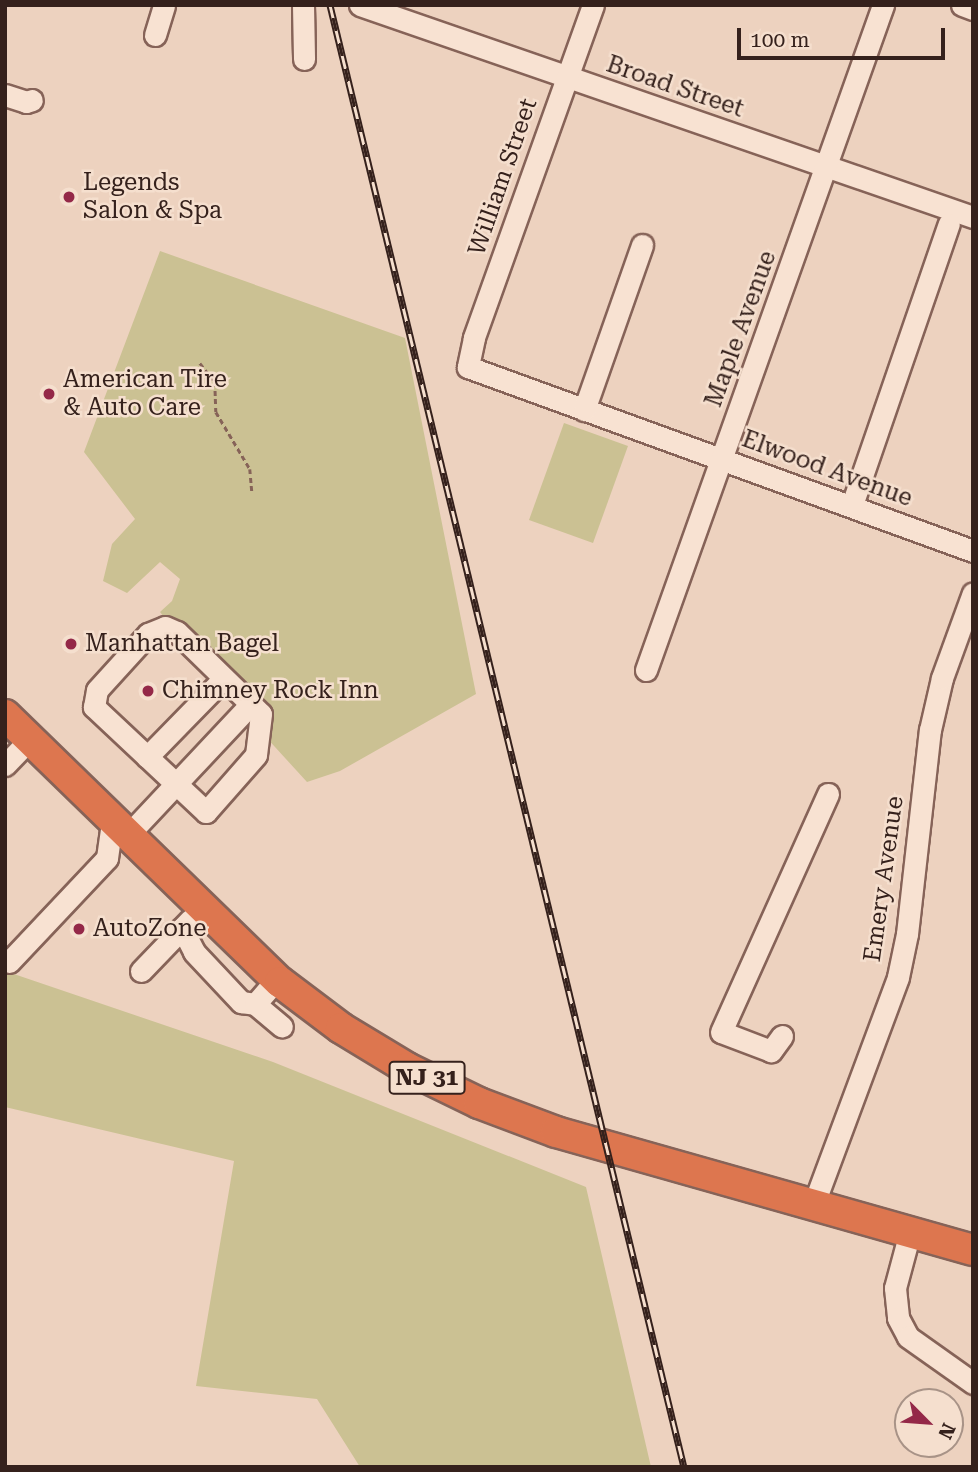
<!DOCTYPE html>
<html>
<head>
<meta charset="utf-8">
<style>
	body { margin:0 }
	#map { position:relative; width:978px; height:1472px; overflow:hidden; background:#edd2bf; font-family:"Roboto Serif",serif }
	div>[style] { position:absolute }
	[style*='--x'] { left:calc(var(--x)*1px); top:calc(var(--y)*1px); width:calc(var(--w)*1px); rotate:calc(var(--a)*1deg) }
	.green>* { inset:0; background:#cbc193 }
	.path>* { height:2.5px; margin-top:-1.25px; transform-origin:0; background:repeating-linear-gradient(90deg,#866358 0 5px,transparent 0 8.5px) }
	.roads { filter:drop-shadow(2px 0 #866358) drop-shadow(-2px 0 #866358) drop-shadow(0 2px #866358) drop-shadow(0 -2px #866358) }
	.minor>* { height:21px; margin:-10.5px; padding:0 10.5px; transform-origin:10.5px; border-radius:10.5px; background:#f8e2d2 }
	.highway>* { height:30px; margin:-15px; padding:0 15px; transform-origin:15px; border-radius:15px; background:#dd764f }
	.rail>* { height:7px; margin-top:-3.5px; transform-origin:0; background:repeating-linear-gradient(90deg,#f5dfce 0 13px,#35211c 0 26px); box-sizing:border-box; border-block:2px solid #35211c }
	.dots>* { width:19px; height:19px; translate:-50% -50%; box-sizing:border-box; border:4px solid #f5dfce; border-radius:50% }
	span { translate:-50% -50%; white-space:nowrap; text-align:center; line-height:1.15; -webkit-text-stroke:5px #f5dfce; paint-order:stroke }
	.shield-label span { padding:2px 5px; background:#f5dfce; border:2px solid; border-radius:5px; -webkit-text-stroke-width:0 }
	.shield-label { font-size:23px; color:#35211c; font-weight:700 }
	.street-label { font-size:24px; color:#35211c }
	.poi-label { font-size:24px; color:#35211c }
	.left { translate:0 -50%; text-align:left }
	.frame { position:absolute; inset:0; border:7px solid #35211c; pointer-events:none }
	.north { position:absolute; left:894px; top:1388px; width:70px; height:70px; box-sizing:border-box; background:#f5dfce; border:2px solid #a89387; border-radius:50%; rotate:115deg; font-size:19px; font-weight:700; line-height:28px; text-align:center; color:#35211c }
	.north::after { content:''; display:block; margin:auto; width:24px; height:32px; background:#942848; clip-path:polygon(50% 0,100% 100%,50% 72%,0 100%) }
	.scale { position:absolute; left:737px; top:28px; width:208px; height:32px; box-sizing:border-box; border:4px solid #35211c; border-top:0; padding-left:9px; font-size:21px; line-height:24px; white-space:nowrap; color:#35211c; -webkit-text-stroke:5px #f5dfce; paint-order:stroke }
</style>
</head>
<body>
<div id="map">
	<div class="green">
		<i style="clip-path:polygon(160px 251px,405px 338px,476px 694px,340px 771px,307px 782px,232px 700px,160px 612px,172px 601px,180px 579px,160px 562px,127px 593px,103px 581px,112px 544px,135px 519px,84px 452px)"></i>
		<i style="clip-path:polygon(564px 423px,628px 446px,593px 543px,529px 520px)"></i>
		<i style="clip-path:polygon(5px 971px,273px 1062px,586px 1187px,651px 1467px,360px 1467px,317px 1399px,196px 1386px,234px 1161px,5px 1107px)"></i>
	</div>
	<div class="path">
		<i style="--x:200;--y:363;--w:24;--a:52"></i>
		<i style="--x:215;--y:382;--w:30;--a:88"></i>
		<i style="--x:216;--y:412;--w:66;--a:59.2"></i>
		<i style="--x:250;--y:469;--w:24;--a:85"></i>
	</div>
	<div class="roads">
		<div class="minor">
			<i style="--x:303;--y:5;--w:54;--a:88.9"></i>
			<i style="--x:360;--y:5;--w:649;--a:19.08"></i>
			<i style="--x:593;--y:5;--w:354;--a:109.7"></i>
			<i style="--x:474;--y:338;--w:30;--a:102"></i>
			<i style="--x:468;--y:367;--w:537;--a:20.02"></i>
			<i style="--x:962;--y:5;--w:12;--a:20"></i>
			<i style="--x:155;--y:35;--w:31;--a:-73"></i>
			<i style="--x:5;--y:95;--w:22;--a:18"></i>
			<i style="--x:26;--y:102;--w:6;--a:-18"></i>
			<i style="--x:584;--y:410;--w:175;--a:-70.6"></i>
			<i style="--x:852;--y:505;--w:297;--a:-71"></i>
			<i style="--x:165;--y:627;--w:13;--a:23"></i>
			<i style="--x:177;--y:632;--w:117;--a:44.3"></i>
			<i style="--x:261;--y:714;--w:41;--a:97"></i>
			<i style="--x:256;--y:755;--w:76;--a:131.3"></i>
			<i style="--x:206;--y:812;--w:154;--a:-136.8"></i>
			<i style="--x:94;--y:707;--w:17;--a:-80"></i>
			<i style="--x:97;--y:690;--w:76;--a:-47.7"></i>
			<i style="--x:148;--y:634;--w:18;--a:-22"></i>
			<i style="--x:646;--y:670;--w:706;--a:-70.38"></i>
			<i style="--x:147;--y:757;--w:110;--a:-45.7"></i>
			<i style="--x:5;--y:765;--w:36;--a:-46"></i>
			<i style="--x:127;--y:836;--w:181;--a:-46.8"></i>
			<i style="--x:182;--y:928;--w:27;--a:63"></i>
			<i style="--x:194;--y:952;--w:69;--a:46.8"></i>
			<i style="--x:241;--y:1002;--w:14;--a:8"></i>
			<i style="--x:9;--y:962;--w:143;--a:-46.7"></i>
			<i style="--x:107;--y:858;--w:36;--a:-82"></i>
			<i style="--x:141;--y:971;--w:71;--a:-46.1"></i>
			<i style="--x:277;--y:979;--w:33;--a:131"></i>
			<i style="--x:255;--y:1004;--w:35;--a:40"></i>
			<i style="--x:782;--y:1036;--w:19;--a:126"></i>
			<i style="--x:771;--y:1051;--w:53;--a:-159.2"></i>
			<i style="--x:721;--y:1032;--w:261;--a:-65.8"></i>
			<i style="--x:813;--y:1206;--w:244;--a:-69.6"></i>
			<i style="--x:898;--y:977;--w:44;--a:-78.2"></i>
			<i style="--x:907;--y:934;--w:205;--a:-83.6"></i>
			<i style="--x:930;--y:730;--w:53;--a:-77"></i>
			<i style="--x:942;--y:678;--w:90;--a:-70"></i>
			<i style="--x:910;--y:1232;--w:58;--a:105"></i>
			<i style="--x:895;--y:1288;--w:30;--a:84"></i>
			<i style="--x:898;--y:1318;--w:21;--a:62"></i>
			<i style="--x:908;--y:1337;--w:80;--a:35.3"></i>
		</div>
		<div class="highway">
			<i style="--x:5;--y:715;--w:383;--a:44.2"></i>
			<i style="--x:280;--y:982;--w:76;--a:37"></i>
			<i style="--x:341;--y:1028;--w:77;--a:31.2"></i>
			<i style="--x:407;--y:1068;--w:80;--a:25.9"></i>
			<i style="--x:479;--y:1103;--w:82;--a:20.6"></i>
			<i style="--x:556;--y:1132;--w:433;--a:15.8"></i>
		</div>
	</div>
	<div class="rail">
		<i style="--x:330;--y:5;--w:1504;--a:76.39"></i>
	</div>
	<div class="dots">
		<i style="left:69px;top:197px;background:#942848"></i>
		<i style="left:49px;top:394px;background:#942848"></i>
		<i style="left:71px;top:644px;background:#942848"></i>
		<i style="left:148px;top:691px;background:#942848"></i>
		<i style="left:79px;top:929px;background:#942848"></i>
	</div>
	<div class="shield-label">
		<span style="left:427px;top:1078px">NJ 31</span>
	</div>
	<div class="street-label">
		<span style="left:675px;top:87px;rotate:19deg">Broad Street</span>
		<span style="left:503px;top:177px;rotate:-71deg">William Street</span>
		<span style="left:741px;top:329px;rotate:-70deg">Maple Avenue</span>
		<span style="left:827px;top:469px;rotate:20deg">Elwood Avenue</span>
		<span style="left:884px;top:879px;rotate:-82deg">Emery Avenue</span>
	</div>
	<div class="poi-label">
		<span class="left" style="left:83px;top:197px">Legends<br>Salon &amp; Spa</span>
		<span class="left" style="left:63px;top:394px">American Tire<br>&amp; Auto Care</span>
		<span class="left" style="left:85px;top:644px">Manhattan Bagel</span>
		<span class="left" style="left:162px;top:691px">Chimney Rock Inn</span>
		<span class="left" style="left:93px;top:929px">AutoZone</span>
	</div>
	<div class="frame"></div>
	<div class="north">N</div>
	<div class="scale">100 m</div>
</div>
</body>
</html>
